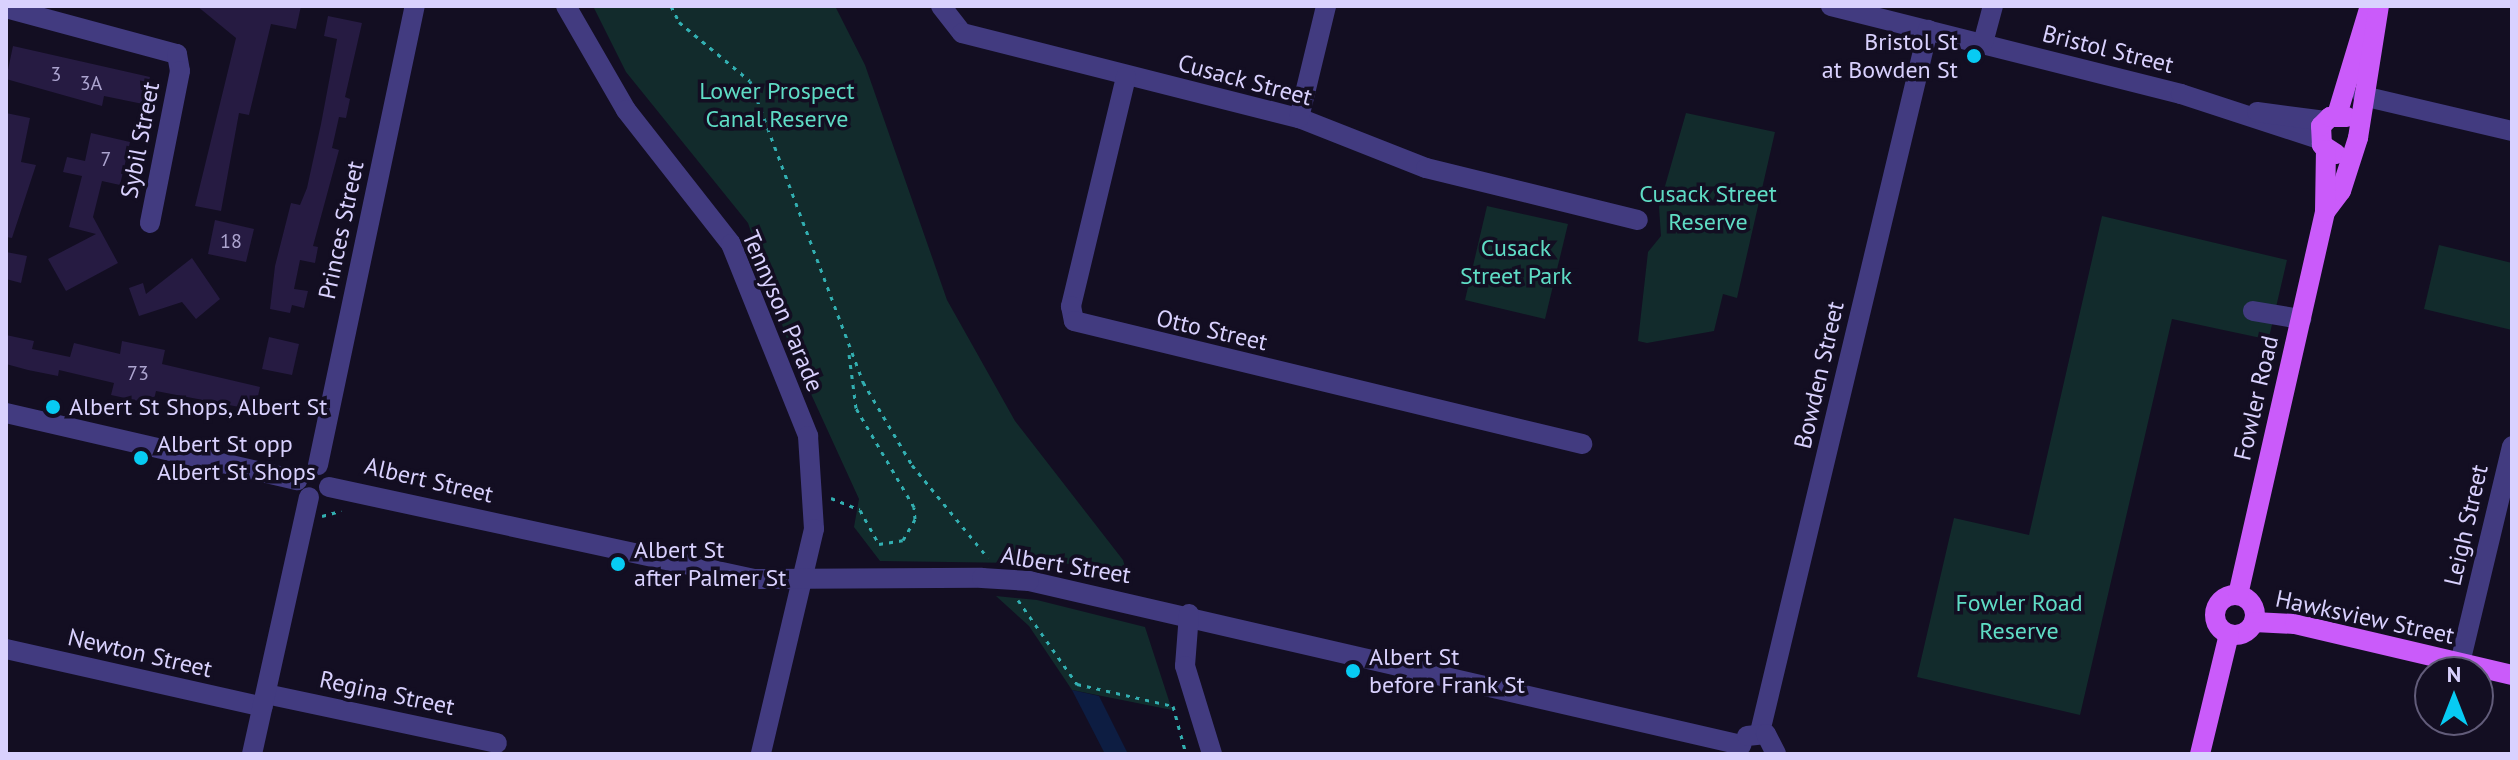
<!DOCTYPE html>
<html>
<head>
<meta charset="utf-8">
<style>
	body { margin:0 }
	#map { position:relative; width:2518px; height:760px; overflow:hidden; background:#130e22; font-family:"PT Sans",sans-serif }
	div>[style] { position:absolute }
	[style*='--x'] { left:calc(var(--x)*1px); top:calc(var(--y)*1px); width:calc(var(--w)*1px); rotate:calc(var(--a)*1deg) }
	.green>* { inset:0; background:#122b2c }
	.water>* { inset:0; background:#0d1d42 }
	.building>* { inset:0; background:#261b42 }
	.path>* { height:3px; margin-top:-1.5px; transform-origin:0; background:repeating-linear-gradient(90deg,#32afb1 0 4px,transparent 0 10px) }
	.minor>* { height:20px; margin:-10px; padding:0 10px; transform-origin:10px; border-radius:10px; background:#423b80 }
	.major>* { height:20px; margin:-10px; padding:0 10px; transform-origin:10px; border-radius:10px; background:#ca5bfa }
	.major>.ring { margin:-10px; padding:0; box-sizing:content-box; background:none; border:20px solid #ca5bfa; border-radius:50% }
	.minor-bridge>* { height:20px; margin:-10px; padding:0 10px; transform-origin:10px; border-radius:10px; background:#423b80 }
	.dots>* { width:22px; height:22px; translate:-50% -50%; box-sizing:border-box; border:4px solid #130e22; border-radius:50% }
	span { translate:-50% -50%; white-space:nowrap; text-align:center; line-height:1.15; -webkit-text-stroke:7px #130e22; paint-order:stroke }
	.number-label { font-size:20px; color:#aca4cf }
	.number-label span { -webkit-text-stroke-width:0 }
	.poi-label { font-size:24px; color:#d9d1fe }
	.right { translate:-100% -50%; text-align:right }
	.left { translate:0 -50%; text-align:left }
	.street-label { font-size:24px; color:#d9d1fe }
	.park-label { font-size:24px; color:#5fdcc5 }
	.frame { position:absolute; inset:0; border:8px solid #d9d1fe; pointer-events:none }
	.north { position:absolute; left:2414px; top:656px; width:80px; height:80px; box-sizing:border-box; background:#130e22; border:2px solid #625c7a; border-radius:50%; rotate:0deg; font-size:22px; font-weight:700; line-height:32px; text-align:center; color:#d9d1fe }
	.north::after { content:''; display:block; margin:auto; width:28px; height:36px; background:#07cbf3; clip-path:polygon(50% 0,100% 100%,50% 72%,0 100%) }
</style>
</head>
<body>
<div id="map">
	<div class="green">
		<i style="clip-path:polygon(593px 6px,835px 6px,865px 65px,947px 300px,1015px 421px,1123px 560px,1127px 574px,1081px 564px,880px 561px,854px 527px,859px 499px,790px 348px,748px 223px,626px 72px)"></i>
		<i style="clip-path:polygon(1686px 113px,1775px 132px,1737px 298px,1723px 294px,1714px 331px,1647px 343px,1638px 341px,1648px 252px,1661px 236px,1659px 207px)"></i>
		<i style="clip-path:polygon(1487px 206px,1568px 224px,1545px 319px,1465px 300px)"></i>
		<i style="clip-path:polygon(2102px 216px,2287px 260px,2267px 346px,2261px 338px,2172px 319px,2080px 715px,1917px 677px,1954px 518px,2029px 535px)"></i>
		<i style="clip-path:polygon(2439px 245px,2512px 263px,2512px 330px,2424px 309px)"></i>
		<i style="clip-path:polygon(996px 596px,1037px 600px,1145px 627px,1172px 710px,1072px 690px,1029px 626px)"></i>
	</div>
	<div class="water">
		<i style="clip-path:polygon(1072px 690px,1099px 696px,1128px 754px,1105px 754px)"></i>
	</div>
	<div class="building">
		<i style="clip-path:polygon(197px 6px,301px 6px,296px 29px,271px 24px,249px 115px,239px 113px,221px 211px,195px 206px,236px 38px)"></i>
		<i style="clip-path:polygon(328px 16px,362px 23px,345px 97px,350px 99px,346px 118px,339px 117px,332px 148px,339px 150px,313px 246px,318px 247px,315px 263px,300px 260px,294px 289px,308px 291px,304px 308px,292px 305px,290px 313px,270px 309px,275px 266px,291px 203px,300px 205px,307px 188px,321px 124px,337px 39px,324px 36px)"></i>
		<i style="clip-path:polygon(13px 46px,150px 77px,143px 104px,104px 96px,102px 106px,6px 79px)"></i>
		<i style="clip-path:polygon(6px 113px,30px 118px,21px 162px,36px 165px,12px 238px,6px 237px)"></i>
		<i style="clip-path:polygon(91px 133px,130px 142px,120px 185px,102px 181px,93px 217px,118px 263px,66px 291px,48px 259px,96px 234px,69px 227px,82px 176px,63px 172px,67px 157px,85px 161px)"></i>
		<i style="clip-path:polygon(215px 220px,254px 229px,246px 262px,208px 254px)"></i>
		<i style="clip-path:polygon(6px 252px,27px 256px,21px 283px,6px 279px)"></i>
		<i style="clip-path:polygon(192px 258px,220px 299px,196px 319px,182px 302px,139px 316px,129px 288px,143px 283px,146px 294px)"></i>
		<i style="clip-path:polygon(6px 335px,34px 341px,32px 349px,70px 357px,74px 343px,120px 354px,122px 341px,165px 350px,162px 364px,260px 387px,255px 410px,156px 391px,153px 404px,111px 395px,114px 383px,59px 370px,58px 376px,28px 370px,6px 364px)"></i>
		<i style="clip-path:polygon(269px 337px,299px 344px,292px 375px,262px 369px)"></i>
	</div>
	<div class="path">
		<i style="--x:671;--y:6;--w:18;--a:63"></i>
		<i style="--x:679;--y:22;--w:92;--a:39.7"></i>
		<i style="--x:750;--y:81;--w:322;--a:69.4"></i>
		<i style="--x:863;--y:382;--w:96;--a:59.4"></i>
		<i style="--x:912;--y:465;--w:120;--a:50.7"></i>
		<i style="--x:831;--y:498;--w:31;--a:22"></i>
		<i style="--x:860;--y:510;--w:39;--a:61"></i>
		<i style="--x:879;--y:544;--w:24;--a:-9"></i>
		<i style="--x:903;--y:540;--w:24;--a:-60"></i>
		<i style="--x:915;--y:519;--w:12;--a:-95"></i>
		<i style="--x:914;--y:507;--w:115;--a:-120.4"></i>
		<i style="--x:856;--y:408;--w:54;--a:-97.4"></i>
		<i style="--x:322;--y:516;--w:20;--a:-15"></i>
		<i style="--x:1018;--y:600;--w:103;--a:54.9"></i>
		<i style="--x:1077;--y:684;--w:98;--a:12.9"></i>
		<i style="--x:1173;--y:706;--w:50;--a:74.8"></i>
	</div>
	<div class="minor">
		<i style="--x:566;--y:6;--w:120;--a:60"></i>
		<i style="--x:626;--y:110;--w:170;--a:51.9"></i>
		<i style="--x:731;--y:244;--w:207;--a:68.1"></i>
		<i style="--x:808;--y:436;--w:93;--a:86.3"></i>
		<i style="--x:814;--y:529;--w:231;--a:103.3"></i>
		<i style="--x:941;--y:6;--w:34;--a:52"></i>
		<i style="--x:962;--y:33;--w:348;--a:14.2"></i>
		<i style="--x:1299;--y:118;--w:136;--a:21.5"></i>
		<i style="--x:1426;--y:168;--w:218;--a:13.8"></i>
		<i style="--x:1831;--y:6;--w:361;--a:14.1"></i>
		<i style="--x:2181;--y:94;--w:145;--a:18.1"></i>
		<i style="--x:6;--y:8;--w:177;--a:15.1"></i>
		<i style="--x:177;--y:54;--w:17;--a:80"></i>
		<i style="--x:180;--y:71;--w:155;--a:101.2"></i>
		<i style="--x:1983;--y:43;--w:38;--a:-75"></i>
		<i style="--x:1126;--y:77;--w:236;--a:103.5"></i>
		<i style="--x:1071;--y:306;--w:15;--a:79"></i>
		<i style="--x:1074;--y:321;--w:523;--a:13.61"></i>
		<i style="--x:2363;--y:96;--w:153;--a:13.2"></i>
		<i style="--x:2257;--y:112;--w:69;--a:7.5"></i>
		<i style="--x:1299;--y:118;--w:115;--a:-76.4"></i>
		<i style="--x:2253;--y:311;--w:49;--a:9.5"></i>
		<i style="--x:6;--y:413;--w:299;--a:13"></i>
		<i style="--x:318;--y:465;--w:469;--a:-78.1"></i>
		<i style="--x:329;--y:487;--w:435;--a:12.2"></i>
		<i style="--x:754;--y:579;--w:228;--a:-0.3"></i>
		<i style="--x:1029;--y:581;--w:731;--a:12.97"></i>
		<i style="--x:1189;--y:614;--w:52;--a:94.4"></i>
		<i style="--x:1185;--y:666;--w:92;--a:72.9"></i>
		<i style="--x:6;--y:649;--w:263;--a:12.7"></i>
		<i style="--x:2460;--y:663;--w:223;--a:-76.5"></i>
		<i style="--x:266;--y:694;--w:236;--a:12"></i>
		<i style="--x:1760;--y:732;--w:722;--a:-76.54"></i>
		<i style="--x:1747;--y:736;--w:19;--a:-6"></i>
		<i style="--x:1766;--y:734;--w:22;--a:63"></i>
		<i style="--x:252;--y:754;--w:263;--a:-77.5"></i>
	</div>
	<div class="major">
		<i style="--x:2337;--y:115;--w:114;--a:-73.2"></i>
		<i style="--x:2336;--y:154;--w:17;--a:-147"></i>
		<i style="--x:2322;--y:145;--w:19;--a:-93"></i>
		<i style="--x:2321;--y:126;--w:13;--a:-45"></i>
		<i style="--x:2330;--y:117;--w:17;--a:0"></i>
		<i style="--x:2325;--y:212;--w:26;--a:-53"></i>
		<i style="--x:2341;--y:191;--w:56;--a:-72.2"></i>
		<i style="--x:2358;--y:138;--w:134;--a:-81"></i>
		<i class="ring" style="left:2215px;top:595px;width:20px;height:20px"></i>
		<i style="--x:2238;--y:595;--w:393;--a:-77.2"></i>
		<i style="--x:2325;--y:212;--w:62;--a:-89.1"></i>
		<i style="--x:2254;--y:622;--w:41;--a:2.8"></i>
		<i style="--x:2295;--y:624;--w:223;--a:13.2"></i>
		<i style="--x:2200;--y:754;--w:123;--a:-76.4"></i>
	</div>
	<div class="minor-bridge">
		<i style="--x:982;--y:578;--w:47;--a:3.7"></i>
	</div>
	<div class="dots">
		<i style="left:1974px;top:56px;background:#07cbf3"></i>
		<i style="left:53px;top:407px;background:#07cbf3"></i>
		<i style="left:141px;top:458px;background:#07cbf3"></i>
		<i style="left:618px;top:564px;background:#07cbf3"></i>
		<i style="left:1353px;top:671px;background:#07cbf3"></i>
	</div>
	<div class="number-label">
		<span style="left:56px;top:74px">3</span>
		<span style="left:91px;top:83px">3A</span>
		<span style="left:106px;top:159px">7</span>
		<span style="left:231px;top:241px">18</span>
		<span style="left:138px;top:373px">73</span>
	</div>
	<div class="poi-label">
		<span class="right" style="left:1958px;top:56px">Bristol St<br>at Bowden St</span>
		<span class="left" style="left:69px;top:407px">Albert St Shops, Albert St</span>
		<span class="left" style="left:157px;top:458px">Albert St opp<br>Albert St Shops</span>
		<span class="left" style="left:634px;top:564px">Albert St<br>after Palmer St</span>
		<span class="left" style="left:1369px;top:671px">Albert St<br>before Frank St</span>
	</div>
	<div class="street-label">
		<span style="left:2108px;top:49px;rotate:14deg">Bristol Street</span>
		<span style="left:1245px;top:80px;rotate:15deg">Cusack Street</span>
		<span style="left:140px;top:140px;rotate:-79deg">Sybil Street</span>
		<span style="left:341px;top:230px;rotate:-78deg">Princes Street</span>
		<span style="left:783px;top:311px;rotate:67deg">Tennyson Parade</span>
		<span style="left:1212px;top:330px;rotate:13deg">Otto Street</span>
		<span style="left:1819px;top:375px;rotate:-77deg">Bowden Street</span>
		<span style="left:2256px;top:398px;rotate:-77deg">Fowler Road</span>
		<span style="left:429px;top:480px;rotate:13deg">Albert Street</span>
		<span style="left:2466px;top:525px;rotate:-77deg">Leigh Street</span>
		<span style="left:1066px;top:565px;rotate:9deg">Albert Street</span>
		<span style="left:2365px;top:617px;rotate:12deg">Hawksview Street</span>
		<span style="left:140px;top:653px;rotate:13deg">Newton Street</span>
		<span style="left:387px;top:693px;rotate:12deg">Regina Street</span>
	</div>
	<div class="park-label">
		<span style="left:777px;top:105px">Lower Prospect<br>Canal Reserve</span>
		<span style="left:1708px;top:208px">Cusack Street<br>Reserve</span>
		<span style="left:1516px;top:262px">Cusack<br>Street Park</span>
		<span style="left:2019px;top:617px">Fowler Road<br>Reserve</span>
	</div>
	<div class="frame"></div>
	<div class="north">N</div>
</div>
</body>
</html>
